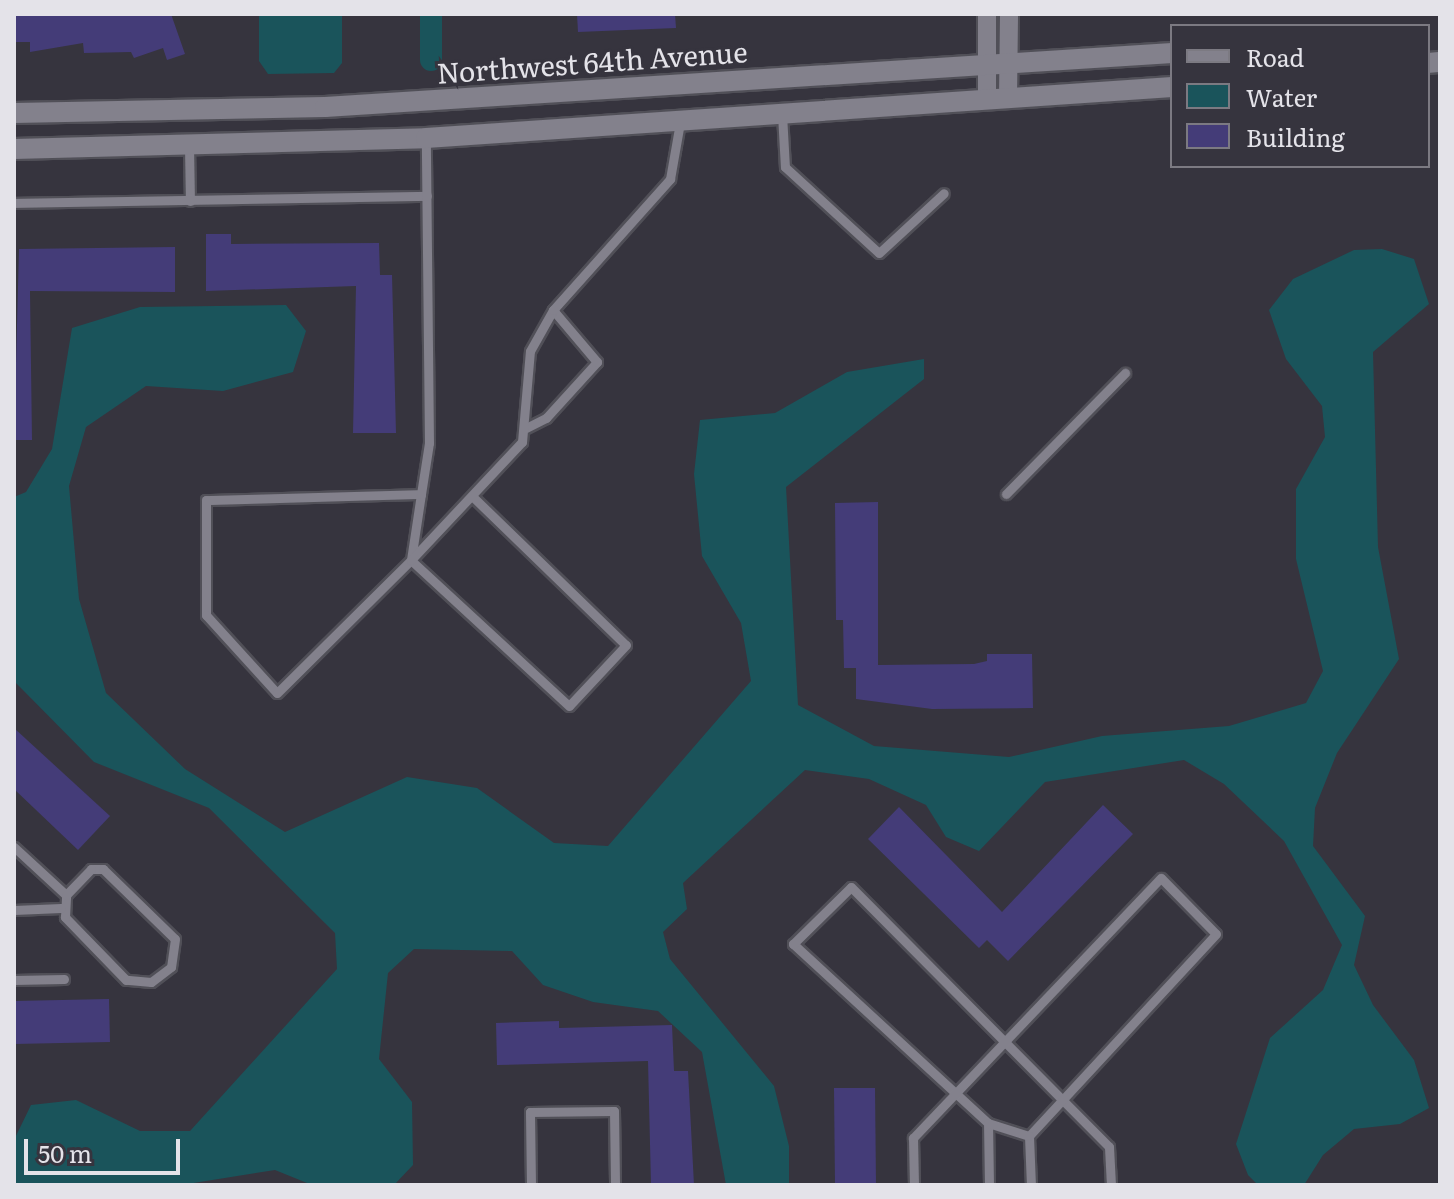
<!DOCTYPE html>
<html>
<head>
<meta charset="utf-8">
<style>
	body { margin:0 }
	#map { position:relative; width:1454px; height:1199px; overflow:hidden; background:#36343e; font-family:Literata,serif }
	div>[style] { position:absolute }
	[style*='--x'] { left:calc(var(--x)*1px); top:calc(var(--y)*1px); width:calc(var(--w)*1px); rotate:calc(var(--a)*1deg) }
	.water>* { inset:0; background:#1a545b }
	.canal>* { height:22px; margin:-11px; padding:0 11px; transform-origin:11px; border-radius:11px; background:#1a545b }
	.building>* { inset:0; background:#443c78 }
	.roads { filter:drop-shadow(2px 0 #515058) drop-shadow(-2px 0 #515058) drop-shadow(0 2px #515058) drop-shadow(0 -2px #515058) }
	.lane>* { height:9px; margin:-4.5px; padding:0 4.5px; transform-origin:4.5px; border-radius:4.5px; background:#83818c }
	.street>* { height:18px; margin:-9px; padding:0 9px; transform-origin:9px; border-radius:9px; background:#83818c }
	.secondary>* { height:20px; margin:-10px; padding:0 10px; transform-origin:10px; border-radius:10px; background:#83818c }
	span { translate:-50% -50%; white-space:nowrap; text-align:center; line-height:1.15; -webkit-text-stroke:6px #36343e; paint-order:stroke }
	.street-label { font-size:28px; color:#e4e3e9 }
	.frame { position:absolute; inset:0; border:16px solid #e4e3e9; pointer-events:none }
	.legend { position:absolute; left:1170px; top:24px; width:260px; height:144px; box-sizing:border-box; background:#36343e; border:2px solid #7c7a82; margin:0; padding:10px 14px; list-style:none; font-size:24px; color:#e4e3e9 }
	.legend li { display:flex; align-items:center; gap:16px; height:40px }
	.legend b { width:40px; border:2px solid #7c7a82 }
	.scale { position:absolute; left:24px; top:1139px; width:156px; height:36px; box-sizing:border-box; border:4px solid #e4e3e9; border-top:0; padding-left:10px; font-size:24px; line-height:28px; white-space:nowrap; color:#e4e3e9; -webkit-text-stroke:6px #36343e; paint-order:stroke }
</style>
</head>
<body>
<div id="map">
	<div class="water">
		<i style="clip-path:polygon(259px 14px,342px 14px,342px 63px,334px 73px,268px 74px,259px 61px)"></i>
		<i style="clip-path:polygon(1382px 249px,1414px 259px,1429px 304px,1373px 352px,1378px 547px,1399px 659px,1337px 753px,1315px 808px,1313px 846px,1365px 916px,1354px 965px,1373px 1005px,1414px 1060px,1429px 1108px,1400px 1124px,1354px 1129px,1323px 1155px,1304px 1185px,1258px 1185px,1248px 1175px,1236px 1144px,1270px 1038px,1323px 990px,1342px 945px,1284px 841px,1224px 784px,1184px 760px,1045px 782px,979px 851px,946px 837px,926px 805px,869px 779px,805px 770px,683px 883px,687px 909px,663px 932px,670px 959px,774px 1086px,789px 1146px,789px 1185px,726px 1185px,702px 1052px,658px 1011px,593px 1002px,543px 985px,512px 951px,414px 949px,388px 973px,379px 1059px,412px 1102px,413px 1165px,394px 1185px,312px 1185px,275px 1170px,181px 1185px,16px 1185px,14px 1140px,31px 1105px,76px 1100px,140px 1131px,190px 1131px,337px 969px,335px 933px,209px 808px,94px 762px,14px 681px,14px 497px,26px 492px,52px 449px,72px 328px,140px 307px,286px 305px,306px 331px,293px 372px,223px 391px,146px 386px,86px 427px,69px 486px,79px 599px,106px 693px,185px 769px,285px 832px,407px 777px,477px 788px,554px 843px,608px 846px,751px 681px,741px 623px,702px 556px,694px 474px,700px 420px,775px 413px,847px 372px,924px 359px,924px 379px,786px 487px,798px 705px,874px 746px,1009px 757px,1102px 736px,1229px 726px,1306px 703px,1323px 671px,1296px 559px,1296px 489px,1325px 437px,1322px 406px,1286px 359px,1269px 310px,1293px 279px,1354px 250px)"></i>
	</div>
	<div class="canal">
		<i style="--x:431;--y:14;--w:46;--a:90"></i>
	</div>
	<div class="building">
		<i style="clip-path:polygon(14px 14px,171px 14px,185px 54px,167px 60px,163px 48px,134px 58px,131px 52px,84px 53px,83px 43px,30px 52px,30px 42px,14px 42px)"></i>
		<i style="clip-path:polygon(577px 14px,675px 14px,676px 28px,578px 32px)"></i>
		<i style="clip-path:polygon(206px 234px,231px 234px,231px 244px,379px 243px,380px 275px,392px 275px,396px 433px,353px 433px,356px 286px,206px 291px)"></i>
		<i style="clip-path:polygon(175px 247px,175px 292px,30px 291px,32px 440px,14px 440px,19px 249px)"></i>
		<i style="clip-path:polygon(878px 502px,878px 665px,974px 664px,987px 661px,987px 654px,1032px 654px,1033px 708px,932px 709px,856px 699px,856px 668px,844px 668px,843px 620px,836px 620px,835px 503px)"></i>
		<i style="clip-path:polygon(14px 728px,110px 816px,78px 850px,14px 789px)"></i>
		<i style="clip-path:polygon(1103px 805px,1133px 834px,1008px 961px,987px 940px,979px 948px,868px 839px,899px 807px,1002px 912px)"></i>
		<i style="clip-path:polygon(109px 999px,110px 1042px,14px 1044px,14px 1001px)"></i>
		<i style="clip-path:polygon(559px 1021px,559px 1028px,672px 1025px,674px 1071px,688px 1071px,694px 1185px,651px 1185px,648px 1061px,497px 1065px,496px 1023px)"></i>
		<i style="clip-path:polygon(834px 1088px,875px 1088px,876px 1185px,835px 1185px)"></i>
	</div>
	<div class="roads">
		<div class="lane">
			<i style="--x:782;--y:114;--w:53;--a:86.8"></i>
			<i style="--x:785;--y:167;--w:127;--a:42.5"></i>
			<i style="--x:879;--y:253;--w:88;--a:-42.7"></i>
			<i style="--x:189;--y:146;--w:55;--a:89"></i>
			<i style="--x:14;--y:203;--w:413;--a:-1"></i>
			<i style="--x:524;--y:429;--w:25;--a:-27"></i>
			<i style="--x:546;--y:418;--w:76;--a:-47.7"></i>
			<i style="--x:597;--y:362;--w:68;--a:-130.2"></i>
			<i style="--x:421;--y:494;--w:215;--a:178.4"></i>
			<i style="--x:206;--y:500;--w:115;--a:90"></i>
			<i style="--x:206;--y:615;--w:105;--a:47.7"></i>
			<i style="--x:277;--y:693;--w:189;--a:-44.8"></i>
			<i style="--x:411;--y:560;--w:67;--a:-81.4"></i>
			<i style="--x:421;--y:494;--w:52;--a:-81.1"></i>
			<i style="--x:429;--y:443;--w:305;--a:-90.6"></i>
			<i style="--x:1006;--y:494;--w:170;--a:-45.5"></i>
			<i style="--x:472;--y:496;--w:214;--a:44.1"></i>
			<i style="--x:626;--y:645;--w:83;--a:133.1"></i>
			<i style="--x:569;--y:706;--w:215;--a:-137.3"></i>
			<i style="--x:411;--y:560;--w:162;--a:-46.8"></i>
			<i style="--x:522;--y:442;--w:91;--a:-85"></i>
			<i style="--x:530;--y:351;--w:47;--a:-60.7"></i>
			<i style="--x:553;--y:310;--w:176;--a:-48.2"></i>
			<i style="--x:670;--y:179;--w:58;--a:-80"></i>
			<i style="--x:14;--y:847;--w:71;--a:42.7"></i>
			<i style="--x:91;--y:869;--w:12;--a:0"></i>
			<i style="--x:103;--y:869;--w:100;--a:44.2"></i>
			<i style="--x:175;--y:939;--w:28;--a:98"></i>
			<i style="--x:171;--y:967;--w:25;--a:143"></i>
			<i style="--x:151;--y:982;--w:25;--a:-175"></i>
			<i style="--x:126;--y:980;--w:88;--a:-134.1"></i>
			<i style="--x:65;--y:917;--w:22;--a:-87"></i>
			<i style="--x:66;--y:895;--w:36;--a:-46"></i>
			<i style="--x:14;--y:910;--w:47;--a:-2.4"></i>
			<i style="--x:14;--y:980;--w:50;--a:-1.1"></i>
			<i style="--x:988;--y:1123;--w:265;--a:-137.4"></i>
			<i style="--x:793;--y:944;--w:81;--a:-44.5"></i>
			<i style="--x:851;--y:887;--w:366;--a:45.2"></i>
			<i style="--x:1109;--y:1147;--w:38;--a:87"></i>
			<i style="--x:531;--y:1185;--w:73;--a:-90.8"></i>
			<i style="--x:530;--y:1112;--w:84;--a:-0.7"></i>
			<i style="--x:614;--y:1111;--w:74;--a:89.2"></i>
			<i style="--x:914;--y:1185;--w:47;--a:-91.2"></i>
			<i style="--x:913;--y:1138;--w:359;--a:-46.4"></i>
			<i style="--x:1161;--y:878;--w:78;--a:45.5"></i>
			<i style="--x:1216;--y:934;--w:275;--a:132.8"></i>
			<i style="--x:1029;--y:1136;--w:49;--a:87.7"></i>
			<i style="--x:989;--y:1185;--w:62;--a:-90.9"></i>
			<i style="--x:988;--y:1123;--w:43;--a:17.6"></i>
		</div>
		<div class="street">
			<i style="--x:987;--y:14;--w:85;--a:90"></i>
			<i style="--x:1008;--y:98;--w:84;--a:-89.3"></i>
		</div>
		<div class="secondary">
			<i style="--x:1428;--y:63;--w:12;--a:-5"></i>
			<i style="--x:14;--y:113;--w:311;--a:-1.1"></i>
			<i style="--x:325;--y:107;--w:849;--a:-3.65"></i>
			<i style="--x:14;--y:149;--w:412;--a:-1.5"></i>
			<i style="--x:426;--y:138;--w:748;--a:-3.91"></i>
		</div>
	</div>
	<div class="street-label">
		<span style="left:592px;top:61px;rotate:-4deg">Northwest 64th Avenue</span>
	</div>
	<div class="frame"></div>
	<ul class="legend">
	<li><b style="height:10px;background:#83818c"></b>Road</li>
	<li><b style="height:22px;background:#1a545b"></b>Water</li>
	<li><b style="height:22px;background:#443c78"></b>Building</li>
	</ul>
	<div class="scale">50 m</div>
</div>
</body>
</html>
